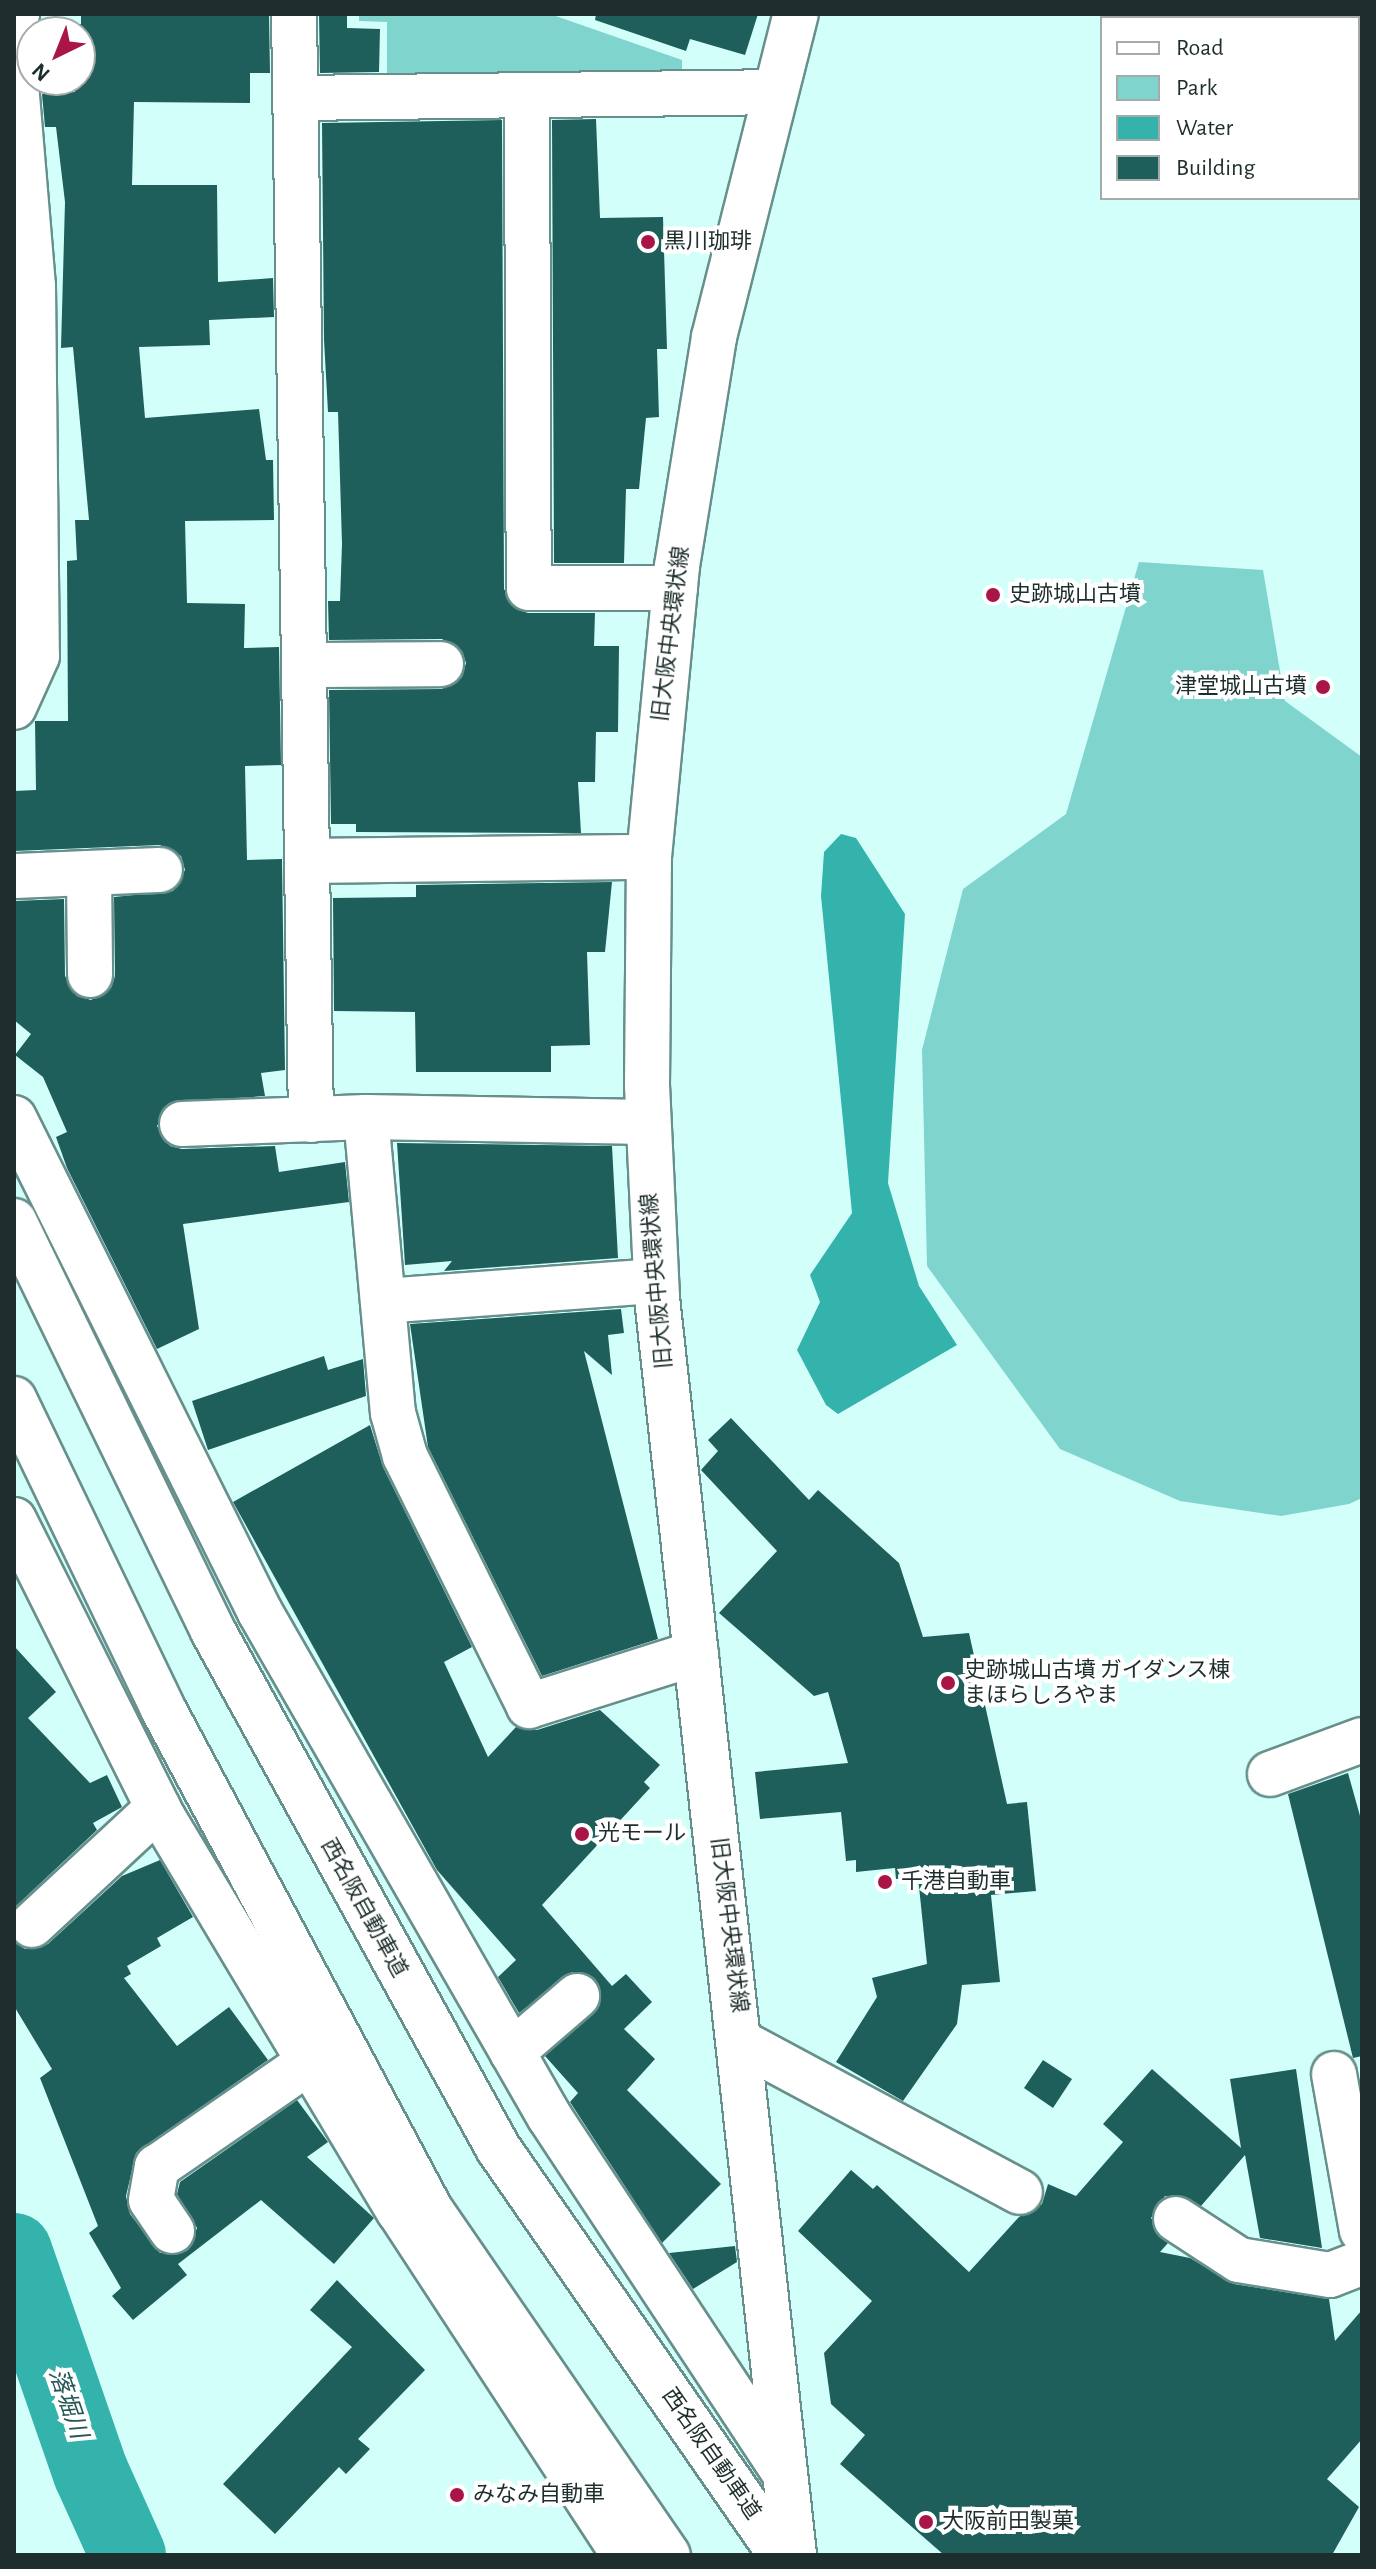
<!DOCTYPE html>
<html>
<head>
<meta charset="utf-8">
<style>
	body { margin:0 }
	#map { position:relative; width:1376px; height:2569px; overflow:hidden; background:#d3fffb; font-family:"Alegreya Sans","Noto Sans JP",sans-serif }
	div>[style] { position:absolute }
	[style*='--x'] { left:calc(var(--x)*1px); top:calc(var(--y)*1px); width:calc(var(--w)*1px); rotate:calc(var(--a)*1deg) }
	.green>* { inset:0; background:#80d4ce }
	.water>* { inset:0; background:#34b3ac }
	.river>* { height:76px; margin:-38px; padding:0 38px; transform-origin:38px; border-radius:38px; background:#34b3ac }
	.building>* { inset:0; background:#1e5f5b }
	.roads { filter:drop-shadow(2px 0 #678f8b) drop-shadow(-2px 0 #678f8b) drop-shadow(0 2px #678f8b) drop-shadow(0 -2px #678f8b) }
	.minor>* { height:44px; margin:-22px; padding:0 22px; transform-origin:22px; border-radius:22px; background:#fff }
	.major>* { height:44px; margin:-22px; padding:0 22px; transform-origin:22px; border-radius:22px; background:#fff }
	.highway>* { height:44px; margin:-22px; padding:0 22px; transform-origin:22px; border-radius:22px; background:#fff }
	.dots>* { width:22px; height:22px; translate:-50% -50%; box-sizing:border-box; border:4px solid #fff; border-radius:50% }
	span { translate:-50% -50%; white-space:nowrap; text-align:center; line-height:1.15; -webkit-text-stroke:8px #fff; paint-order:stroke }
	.poi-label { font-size:22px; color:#1d2e2c }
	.left { translate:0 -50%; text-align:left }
	.right { translate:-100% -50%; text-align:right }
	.street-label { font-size:22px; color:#1d2e2c }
	.water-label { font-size:24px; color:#245854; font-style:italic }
	.frame { position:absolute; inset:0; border:16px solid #1d2e2c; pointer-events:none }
	.legend { position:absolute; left:1100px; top:16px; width:260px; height:184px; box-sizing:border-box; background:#fff; border:2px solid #a5abab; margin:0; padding:10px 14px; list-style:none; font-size:24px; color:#1d2e2c }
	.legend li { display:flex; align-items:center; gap:16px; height:40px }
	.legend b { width:40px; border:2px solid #a5abab }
	.north { position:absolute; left:16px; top:16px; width:80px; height:80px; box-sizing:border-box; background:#fff; border:2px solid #a5abab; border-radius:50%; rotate:223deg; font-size:22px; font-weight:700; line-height:32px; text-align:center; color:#1d2e2c }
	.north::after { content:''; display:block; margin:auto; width:28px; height:36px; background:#a91547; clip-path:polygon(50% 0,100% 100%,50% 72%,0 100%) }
</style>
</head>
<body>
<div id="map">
	<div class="green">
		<i style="clip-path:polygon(359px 14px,550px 14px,682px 60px,682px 79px,387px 79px,387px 22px,359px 21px)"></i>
		<i style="clip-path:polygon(1139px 562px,1263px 570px,1285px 701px,1362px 757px,1362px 1498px,1349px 1504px,1281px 1516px,1180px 1501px,1060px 1449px,927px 1266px,922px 1050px,963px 889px,1066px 814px)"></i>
	</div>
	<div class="water">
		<i style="clip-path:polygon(841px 834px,856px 838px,905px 914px,888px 1183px,919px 1286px,957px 1345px,838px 1414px,826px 1405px,797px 1350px,820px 1302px,810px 1275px,852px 1213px,821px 896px,824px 852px)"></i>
	</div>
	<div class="river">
		<i style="--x:14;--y:2251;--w:235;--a:70.9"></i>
		<i style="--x:91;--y:2473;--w:90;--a:65.7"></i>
	</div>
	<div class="building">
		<i style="clip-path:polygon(81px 14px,269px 14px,270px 73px,250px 73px,250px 103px,134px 102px,132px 185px,217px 185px,218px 282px,273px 278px,274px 317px,209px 320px,210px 345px,139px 347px,145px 418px,259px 409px,266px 460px,273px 460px,274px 520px,185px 521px,187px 603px,245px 604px,244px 648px,279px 647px,281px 765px,245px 766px,247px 860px,282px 859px,285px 1070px,261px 1073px,265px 1096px,169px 1103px,157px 1126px,170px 1146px,182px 1149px,275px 1146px,279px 1172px,345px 1162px,349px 1202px,183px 1224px,199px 1329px,157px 1349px,67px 1168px,56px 1137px,67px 1132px,43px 1077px,15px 1055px,31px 1034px,14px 1020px,14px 901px,64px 899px,65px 976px,77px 996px,91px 1000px,111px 988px,115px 976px,114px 897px,173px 891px,185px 870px,181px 856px,160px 845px,14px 851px,14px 791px,36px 790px,35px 721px,68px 721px,67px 561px,77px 560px,75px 520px,89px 520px,73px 347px,61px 348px,65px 202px,56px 127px,45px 127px,42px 94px,75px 92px,80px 32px,74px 25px,81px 24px)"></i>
		<i style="clip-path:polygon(319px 14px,347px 14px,347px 28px,380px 29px,379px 72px,320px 73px)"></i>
		<i style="clip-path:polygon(596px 14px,758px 14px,745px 55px,690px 39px,686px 51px,595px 20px)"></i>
		<i style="clip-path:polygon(596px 119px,600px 218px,663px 217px,667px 349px,657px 349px,659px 417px,646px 418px,639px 489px,626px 489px,624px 563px,554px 563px,552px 120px)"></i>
		<i style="clip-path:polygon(502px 120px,504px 589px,516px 609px,528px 613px,595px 613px,594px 646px,619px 646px,618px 732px,596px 732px,595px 782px,578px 782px,581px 833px,356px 832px,356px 824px,331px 824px,329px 690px,442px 689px,462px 677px,466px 663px,462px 651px,442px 639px,329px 640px,328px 601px,340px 601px,342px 544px,338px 412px,328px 412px,324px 340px,322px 123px)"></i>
		<i style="clip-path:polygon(612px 882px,605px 952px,587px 952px,590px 1045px,551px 1046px,551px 1072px,416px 1072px,415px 1012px,334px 1011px,333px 898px,416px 897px,416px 885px)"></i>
		<i style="clip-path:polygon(397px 1143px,612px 1146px,618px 1258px,444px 1271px,452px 1261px,405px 1265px)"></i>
		<i style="clip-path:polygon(621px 1309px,624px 1333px,608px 1335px,612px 1375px,584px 1351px,658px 1639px,542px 1676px,428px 1447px,410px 1324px)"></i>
		<i style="clip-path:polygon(324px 1356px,328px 1370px,363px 1359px,366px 1396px,208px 1450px,192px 1401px)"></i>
		<i style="clip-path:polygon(731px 1418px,809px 1500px,818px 1490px,899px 1563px,923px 1637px,969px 1633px,1007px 1804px,1027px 1802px,1036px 1891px,991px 1895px,1000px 1982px,962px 1985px,957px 2024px,903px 2101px,836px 2062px,877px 1997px,872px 1978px,927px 1964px,918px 1877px,896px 1879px,895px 1868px,856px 1872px,856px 1860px,846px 1861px,841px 1812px,760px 1819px,755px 1772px,848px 1763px,828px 1692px,814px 1696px,719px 1613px,777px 1551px,701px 1470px,718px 1451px,708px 1440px)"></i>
		<i style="clip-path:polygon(370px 1425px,383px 1467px,472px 1647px,444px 1662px,488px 1757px,516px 1727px,537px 1730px,600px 1710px,660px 1765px,644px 1782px,650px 1788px,542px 1905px,612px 1986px,626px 1974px,652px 2002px,624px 2029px,655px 2059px,627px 2090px,721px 2184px,662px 2243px,570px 2102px,578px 2093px,545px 2056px,600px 2005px,596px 1980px,572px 1972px,519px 2013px,498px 1977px,516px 1960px,437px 1870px,233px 1502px)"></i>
		<i style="clip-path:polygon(14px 1646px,56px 1692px,28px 1718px,90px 1783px,107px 1775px,122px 1807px,93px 1823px,97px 1830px,14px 1908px)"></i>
		<i style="clip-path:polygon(1348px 1773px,1362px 1823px,1362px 2056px,1353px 2058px,1288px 1794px)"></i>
		<i style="clip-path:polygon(160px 1860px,193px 1917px,157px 1938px,161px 1946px,127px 1966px,131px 1974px,124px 1978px,177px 2046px,229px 2007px,268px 2060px,136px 2153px,126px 2196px,130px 2214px,160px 2253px,187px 2251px,197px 2228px,177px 2194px,180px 2182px,297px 2100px,328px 2142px,307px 2157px,374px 2218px,334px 2264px,261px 2200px,178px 2264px,187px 2275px,133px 2320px,112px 2296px,121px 2288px,89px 2233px,98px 2226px,40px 2078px,52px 2069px,14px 2006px,14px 1942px,25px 1949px,48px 1944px,122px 1876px)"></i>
		<i style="clip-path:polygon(1043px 2060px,1072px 2079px,1053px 2108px,1024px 2088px)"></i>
		<i style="clip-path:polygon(1152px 2069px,1241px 2148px,1230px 2079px,1296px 2069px,1322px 2248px,1260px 2238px,1245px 2155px,1201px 2206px,1165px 2196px,1151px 2218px,1168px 2243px,1160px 2252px,1190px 2258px,1234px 2284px,1329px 2299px,1335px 2341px,1362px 2310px,1362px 2439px,1327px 2479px,1359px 2507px,1332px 2555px,944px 2555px,840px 2464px,865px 2435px,831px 2404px,824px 2353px,872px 2301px,798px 2231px,851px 2170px,873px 2189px,877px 2185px,969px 2272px,1019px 2217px,1042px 2204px,1048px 2184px,1076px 2196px,1123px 2142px,1103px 2124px)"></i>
		<i style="clip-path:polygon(735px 2246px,737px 2262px,693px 2289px,669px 2253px)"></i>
		<i style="clip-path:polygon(337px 2280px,425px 2370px,358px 2439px,370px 2449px,346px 2474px,339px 2467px,275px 2534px,223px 2484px,352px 2347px,310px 2310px)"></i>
	</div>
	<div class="roads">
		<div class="minor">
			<i style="--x:294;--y:14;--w:1106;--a:89.12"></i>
			<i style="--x:14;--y:22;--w:9;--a:-69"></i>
			<i style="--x:14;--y:60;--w:227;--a:85.2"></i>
			<i style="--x:33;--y:286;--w:370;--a:89.4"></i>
			<i style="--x:37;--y:656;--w:56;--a:114.3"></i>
			<i style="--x:295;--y:98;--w:475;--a:-0.7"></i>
			<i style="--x:527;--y:99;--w:489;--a:89.8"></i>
			<i style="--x:529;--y:588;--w:146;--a:0"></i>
			<i style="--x:304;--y:665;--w:137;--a:-0.4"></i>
			<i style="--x:307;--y:861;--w:342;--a:-0.7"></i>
			<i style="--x:89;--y:873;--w:102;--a:89.4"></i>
			<i style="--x:14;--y:876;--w:146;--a:-2.4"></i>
			<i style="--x:366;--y:1117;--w:297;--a:84.8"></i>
			<i style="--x:393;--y:1413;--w:45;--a:74.4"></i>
			<i style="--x:405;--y:1456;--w:279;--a:63.6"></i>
			<i style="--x:529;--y:1706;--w:175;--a:-17.6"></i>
			<i style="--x:14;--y:1118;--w:552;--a:63.53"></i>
			<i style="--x:260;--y:1612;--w:581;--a:60.17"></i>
			<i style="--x:549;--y:2116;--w:424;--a:56.6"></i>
			<i style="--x:182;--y:1124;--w:184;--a:-2.2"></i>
			<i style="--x:366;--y:1117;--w:281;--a:1"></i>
			<i style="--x:383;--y:1301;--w:273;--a:-4.2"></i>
			<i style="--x:14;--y:1520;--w:335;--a:63.4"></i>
			<i style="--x:164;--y:1819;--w:457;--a:59.1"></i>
			<i style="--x:399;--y:2211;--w:411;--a:56.8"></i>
			<i style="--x:1270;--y:1774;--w:98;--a:-20.3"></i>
			<i style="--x:32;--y:1925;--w:172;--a:-42.9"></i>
			<i style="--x:744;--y:2044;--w:313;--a:28.2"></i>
			<i style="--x:512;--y:2052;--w:86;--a:-40.7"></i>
			<i style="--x:1334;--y:2074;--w:159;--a:79.9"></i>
			<i style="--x:1176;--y:2219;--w:75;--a:33.1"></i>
			<i style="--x:1239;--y:2260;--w:92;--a:9.4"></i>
			<i style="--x:1330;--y:2275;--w:34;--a:-21"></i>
			<i style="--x:172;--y:2231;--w:37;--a:-124"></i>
			<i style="--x:151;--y:2200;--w:34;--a:-80"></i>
			<i style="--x:157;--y:2167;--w:185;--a:-34.6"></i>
		</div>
		<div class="major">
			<i style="--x:794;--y:2555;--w:1265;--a:-96.22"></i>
			<i style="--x:657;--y:1297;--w:212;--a:-92.7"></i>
			<i style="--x:647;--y:1085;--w:228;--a:-89.5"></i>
			<i style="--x:649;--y:857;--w:292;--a:-84.5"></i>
			<i style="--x:677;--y:566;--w:232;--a:-80.8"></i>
			<i style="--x:714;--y:337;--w:333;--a:-75.8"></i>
		</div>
		<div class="highway">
			<i style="--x:14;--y:1221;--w:456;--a:64.1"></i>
			<i style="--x:213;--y:1631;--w:590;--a:61.13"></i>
			<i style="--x:498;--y:2148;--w:496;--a:55.2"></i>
			<i style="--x:14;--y:1399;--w:342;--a:64.3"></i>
			<i style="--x:162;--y:1707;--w:569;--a:61.9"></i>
			<i style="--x:430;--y:2209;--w:420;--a:55.5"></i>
		</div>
	</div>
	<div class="dots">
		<i style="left:648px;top:242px;background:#a91547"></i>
		<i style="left:993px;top:595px;background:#a91547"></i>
		<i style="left:1323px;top:687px;background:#a91547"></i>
		<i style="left:948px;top:1683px;background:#a91547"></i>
		<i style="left:582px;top:1834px;background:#a91547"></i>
		<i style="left:885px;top:1882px;background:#a91547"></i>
		<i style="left:457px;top:2495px;background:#a91547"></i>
		<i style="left:926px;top:2522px;background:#a91547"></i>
	</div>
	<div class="poi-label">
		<span class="left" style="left:664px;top:242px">黒川珈琲</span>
		<span class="left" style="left:1009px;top:595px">史跡城山古墳</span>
		<span class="right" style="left:1307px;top:687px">津堂城山古墳</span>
		<span class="left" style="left:964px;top:1683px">史跡城山古墳 ガイダンス棟<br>まほらしろやま</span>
		<span class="left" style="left:598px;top:1834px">光モール</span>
		<span class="left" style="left:901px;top:1882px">千港自動車</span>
		<span class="left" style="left:473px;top:2495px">みなみ自動車</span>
		<span class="left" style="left:942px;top:2522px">大阪前田製菓</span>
	</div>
	<div class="street-label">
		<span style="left:671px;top:634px;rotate:-83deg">旧大阪中央環状線</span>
		<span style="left:657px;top:1281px;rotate:-95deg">旧大阪中央環状線</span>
		<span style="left:364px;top:1908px;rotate:61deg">西名阪自動車道</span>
		<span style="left:729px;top:1925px;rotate:83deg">旧大阪中央環状線</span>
		<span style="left:711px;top:2454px;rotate:55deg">西名阪自動車道</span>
	</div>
	<div class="water-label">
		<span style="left:67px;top:2404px;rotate:71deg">落堀川</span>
	</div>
	<div class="frame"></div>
	<ul class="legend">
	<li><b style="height:10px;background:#fff"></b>Road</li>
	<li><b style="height:22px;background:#80d4ce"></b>Park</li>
	<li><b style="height:22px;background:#34b3ac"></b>Water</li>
	<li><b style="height:22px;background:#1e5f5b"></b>Building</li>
	</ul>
	<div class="north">N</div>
</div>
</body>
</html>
